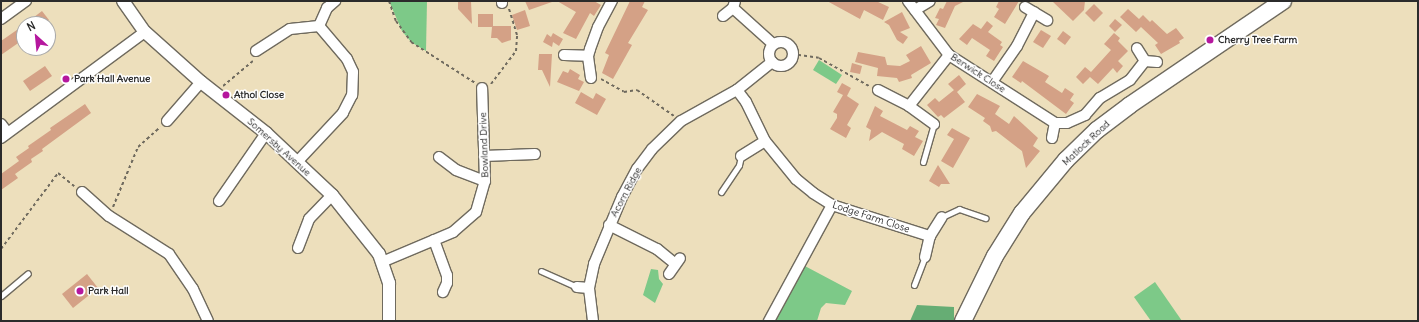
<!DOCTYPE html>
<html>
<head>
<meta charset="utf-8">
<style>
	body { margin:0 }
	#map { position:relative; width:1419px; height:322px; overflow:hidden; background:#eddfbc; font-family:Delius,sans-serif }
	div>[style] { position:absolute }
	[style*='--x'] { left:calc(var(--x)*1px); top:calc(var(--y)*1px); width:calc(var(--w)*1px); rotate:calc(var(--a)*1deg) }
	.green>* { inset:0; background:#7dc988 }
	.forest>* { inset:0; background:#66ad74 }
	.building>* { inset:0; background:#d4a186 }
	.path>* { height:2px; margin-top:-1px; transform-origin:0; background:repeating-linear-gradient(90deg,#6f6a5e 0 3px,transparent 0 6px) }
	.roads { filter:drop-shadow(1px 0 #6f6a5e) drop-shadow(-1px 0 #6f6a5e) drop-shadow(0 1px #6f6a5e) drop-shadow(0 -1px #6f6a5e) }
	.service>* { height:5px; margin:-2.5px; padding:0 2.5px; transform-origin:2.5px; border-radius:2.5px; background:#fff }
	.minor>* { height:10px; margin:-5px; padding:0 5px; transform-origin:5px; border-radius:5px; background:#fff }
	.minor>.ring { margin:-5px; padding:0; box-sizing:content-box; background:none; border:10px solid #fff; border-radius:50% }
	.tertiary>* { height:12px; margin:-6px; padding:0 6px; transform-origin:6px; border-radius:6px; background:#fff }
	.primary>* { height:16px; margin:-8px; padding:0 8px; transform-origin:8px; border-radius:8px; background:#fff }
	.dots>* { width:11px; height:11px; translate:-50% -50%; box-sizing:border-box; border:2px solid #fff; border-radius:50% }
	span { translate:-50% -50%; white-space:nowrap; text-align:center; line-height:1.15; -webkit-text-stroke:3px #fff; paint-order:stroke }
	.poi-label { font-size:10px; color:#2b2b2b; font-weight:700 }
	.left { translate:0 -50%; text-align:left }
	.street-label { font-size:10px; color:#2b2b2b }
	.frame { position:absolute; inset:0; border:2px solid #2b2b2b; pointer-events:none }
	.north { position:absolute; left:16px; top:16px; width:40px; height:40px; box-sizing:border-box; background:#fff; border:1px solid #aaa; border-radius:50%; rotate:333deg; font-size:11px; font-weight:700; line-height:16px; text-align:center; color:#2b2b2b }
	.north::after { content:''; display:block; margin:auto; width:14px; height:18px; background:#b5179e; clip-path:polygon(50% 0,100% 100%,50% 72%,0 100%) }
</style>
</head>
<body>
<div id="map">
	<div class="green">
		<i style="clip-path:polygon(389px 1px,427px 1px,426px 51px,411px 42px,402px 31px)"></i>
		<i style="clip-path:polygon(819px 60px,842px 75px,836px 84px,813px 70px)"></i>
		<i style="clip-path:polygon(803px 265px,852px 291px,845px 305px,826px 303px,821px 308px,817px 321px,772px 321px)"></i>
		<i style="clip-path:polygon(651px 269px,658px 270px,659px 279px,663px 284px,655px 303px,643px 295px)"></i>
		<i style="clip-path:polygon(1155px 282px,1182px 321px,1151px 321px,1134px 297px)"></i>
	</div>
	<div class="forest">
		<i style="clip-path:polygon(917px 305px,954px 307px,954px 321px,910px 321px)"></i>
	</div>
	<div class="building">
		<i style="clip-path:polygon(458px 1px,471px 1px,472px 24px,458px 9px)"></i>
		<i style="clip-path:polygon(525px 1px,552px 1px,552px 2px,529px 10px)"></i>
		<i style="clip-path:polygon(557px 1px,594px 1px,601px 5px,594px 16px,590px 13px,576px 39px,563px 33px,576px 12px)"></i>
		<i style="clip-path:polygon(630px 1px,645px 1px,642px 7px,648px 10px,628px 43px,632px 45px,613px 79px,602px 73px,609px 55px,605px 53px)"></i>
		<i style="clip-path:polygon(827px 1px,876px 1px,889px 7px,883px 20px,864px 10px,860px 19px)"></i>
		<i style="clip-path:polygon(947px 1px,965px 1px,955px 6px,945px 28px,936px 25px,939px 19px,935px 18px,940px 8px,943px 9px)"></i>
		<i style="clip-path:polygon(999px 1px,1019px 1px,1005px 24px,994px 17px,999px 9px,996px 7px)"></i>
		<i style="clip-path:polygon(1052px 1px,1085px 1px,1084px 10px,1073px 21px)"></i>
		<i style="clip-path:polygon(1094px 4px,1103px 13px,1094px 22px,1085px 13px)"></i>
		<i style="clip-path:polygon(1128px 9px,1139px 19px,1143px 15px,1150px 22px,1152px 20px,1167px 34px,1176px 28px,1184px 38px,1179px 41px,1180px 43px,1161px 54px,1155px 45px,1158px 43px,1141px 27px,1136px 32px,1120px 17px)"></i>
		<i style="clip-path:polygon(525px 10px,530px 26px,517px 30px,512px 15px)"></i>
		<i style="clip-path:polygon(42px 11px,49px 20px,45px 24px,25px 24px)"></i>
		<i style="clip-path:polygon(902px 12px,910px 28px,900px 32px,908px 37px,903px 44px,897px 40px,889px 25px,884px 22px)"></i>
		<i style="clip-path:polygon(478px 14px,493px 14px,493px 26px,511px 26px,511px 40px,502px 43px,497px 38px,491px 38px,492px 27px,478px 27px)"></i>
		<i style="clip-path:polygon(1115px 19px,1122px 25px,1115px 32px,1109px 26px)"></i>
		<i style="clip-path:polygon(987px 21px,993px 26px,988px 32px,1002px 42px,1000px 45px,1003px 47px,994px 61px,986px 56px,990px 50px,972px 38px,967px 45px,959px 39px,973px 24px,981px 29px)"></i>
		<i style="clip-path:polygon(24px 25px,24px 39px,1px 55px,1px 41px)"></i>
		<i style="clip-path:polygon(1041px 30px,1051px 36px,1043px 48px,1033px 42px)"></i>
		<i style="clip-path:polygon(1063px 31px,1071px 37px,1065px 45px,1057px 39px)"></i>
		<i style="clip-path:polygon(553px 33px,563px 39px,559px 46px,553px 42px,552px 47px,543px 42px,547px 34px,551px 37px)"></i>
		<i style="clip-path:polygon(1114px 33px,1120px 38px,1118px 41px,1128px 51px,1118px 61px,1123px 66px,1117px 73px,1113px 68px,1098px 84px,1090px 77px,1083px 84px,1076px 77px,1085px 67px,1091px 72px,1111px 50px,1104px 44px)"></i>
		<i style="clip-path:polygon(921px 46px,931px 63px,911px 75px,912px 78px,899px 82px,897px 78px,877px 76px,878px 68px,855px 62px,858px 52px,885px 57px,887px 65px,900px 66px,910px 61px,906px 55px)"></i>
		<i style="clip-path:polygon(539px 54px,552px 54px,550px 87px,542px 70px,538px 70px)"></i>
		<i style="clip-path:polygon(1023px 61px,1049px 76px,1045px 82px,1062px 93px,1065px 88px,1074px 94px,1070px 100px,1074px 103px,1066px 114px,1022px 81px,1021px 83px,1012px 77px)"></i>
		<i style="clip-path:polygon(852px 63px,862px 66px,860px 74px,850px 72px)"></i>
		<i style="clip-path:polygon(45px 66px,52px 76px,30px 91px,23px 81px)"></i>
		<i style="clip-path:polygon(570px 69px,580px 75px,578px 79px,584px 82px,579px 91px,557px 82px,563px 71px,568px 73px)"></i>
		<i style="clip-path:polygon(959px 75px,966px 84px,957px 92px,965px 102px,944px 118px,941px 115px,938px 117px,927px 105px,935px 98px,939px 102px,954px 90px,948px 84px)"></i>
		<i style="clip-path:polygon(842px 83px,851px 88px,847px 96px,859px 104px,847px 125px,851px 128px,846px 138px,830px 129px,837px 118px,837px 114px,833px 112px,843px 95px,837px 92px)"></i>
		<i style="clip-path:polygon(581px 92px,593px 99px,596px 93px,606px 99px,597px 115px,575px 103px)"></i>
		<i style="clip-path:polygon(977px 94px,1000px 106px,995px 114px,1009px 124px,1014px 116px,1038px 138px,1033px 146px,1040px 151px,1026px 168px,1022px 151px,996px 131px,992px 132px,990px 126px,983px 121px,985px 118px,968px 107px)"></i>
		<i style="clip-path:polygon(85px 104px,91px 113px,42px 149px,43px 151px,31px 159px,32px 162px,15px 174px,18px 178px,1px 190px,1px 174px,19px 161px,16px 157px,29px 148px,28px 146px,51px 130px,50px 128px)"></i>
		<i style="clip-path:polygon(875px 106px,883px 111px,880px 116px,907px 130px,910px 126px,919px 131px,915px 137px,923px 141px,914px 156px,902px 149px,904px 144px,882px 132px,869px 141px,871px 130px,866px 127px)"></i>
		<i style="clip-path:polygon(952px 128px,970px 138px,953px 168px,941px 161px,954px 139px,947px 135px)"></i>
		<i style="clip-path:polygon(938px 165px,950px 184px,941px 184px,939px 187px,929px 181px)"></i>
		<i style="clip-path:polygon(87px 274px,98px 288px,73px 308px,62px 294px)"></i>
	</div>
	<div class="path">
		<i style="--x:389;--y:1;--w:21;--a:71"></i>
		<i style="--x:396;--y:21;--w:26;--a:54"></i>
		<i style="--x:411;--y:42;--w:76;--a:32.6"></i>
		<i style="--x:792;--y:54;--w:27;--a:8"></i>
		<i style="--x:819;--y:58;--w:57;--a:29.2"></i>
		<i style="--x:601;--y:79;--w:26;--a:29"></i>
		<i style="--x:624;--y:92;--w:13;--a:-9"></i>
		<i style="--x:637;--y:90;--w:45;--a:35.1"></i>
		<i style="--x:491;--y:84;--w:41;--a:-52.9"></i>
		<i style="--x:516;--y:51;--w:16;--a:-86"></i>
		<i style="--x:517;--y:35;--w:28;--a:-107"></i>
		<i style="--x:223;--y:86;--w:39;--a:-40"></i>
		<i style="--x:113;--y:207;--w:65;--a:-67.4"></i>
		<i style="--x:138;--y:147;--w:30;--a:-42"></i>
		<i style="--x:1;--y:249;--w:95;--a:-53.1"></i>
		<i style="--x:58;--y:173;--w:21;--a:39"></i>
	</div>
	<div class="roads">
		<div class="service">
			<i style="--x:923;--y:162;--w:40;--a:-74"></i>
			<i style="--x:721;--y:192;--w:32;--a:-56"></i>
			<i style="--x:739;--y:165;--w:9;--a:-77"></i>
			<i style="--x:942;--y:217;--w:19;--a:-25"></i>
			<i style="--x:959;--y:209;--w:28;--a:19"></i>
			<i style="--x:541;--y:271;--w:39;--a:24"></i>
			<i style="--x:914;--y:285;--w:30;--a:-69"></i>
			<i style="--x:1;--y:296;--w:35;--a:-40"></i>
		</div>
		<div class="minor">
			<i style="--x:502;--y:1;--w:2;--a:90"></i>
			<i style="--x:908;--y:1;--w:68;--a:52.8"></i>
			<i style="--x:949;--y:55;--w:126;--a:32.7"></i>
			<i style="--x:1055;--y:123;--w:12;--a:0"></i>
			<i style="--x:1067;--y:123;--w:20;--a:-24"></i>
			<i style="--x:1085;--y:115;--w:23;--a:-49"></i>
			<i style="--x:1100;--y:98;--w:35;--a:-31"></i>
			<i style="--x:1130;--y:80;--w:24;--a:-52"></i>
			<i style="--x:1145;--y:61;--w:15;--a:-122"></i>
			<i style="--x:1025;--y:7;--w:26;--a:31"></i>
			<i style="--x:733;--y:8;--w:54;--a:42"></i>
			<i style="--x:915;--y:10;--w:17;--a:-31"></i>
			<i style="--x:723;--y:16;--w:13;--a:-39"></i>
			<i style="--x:733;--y:8;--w:7;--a:-74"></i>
			<i style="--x:1;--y:19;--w:31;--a:-36"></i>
			<i style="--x:319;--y:26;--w:20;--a:-66"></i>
			<i style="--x:327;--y:8;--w:11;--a:-41"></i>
			<i class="ring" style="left:769px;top:42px;width:14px;height:14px"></i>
			<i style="--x:256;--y:51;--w:40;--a:-32.9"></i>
			<i style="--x:290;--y:29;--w:29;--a:-6"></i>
			<i style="--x:319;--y:26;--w:43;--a:49.7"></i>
			<i style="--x:347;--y:59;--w:14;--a:65"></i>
			<i style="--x:353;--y:72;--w:23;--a:92"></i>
			<i style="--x:352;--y:95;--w:20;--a:117"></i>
			<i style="--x:343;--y:113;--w:67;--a:133.2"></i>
			<i style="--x:564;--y:55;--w:24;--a:2"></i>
			<i style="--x:1145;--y:61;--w:12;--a:5"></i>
			<i style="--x:591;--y:78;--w:22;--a:-98"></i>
			<i style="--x:588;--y:56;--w:7;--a:-74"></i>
			<i style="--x:590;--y:49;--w:23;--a:-70"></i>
			<i style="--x:598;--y:27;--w:30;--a:-62"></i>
			<i style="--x:992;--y:82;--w:44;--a:-55.2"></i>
			<i style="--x:1017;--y:46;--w:38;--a:-63"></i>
			<i style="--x:737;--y:90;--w:15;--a:53"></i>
			<i style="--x:746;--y:102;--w:43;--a:64"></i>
			<i style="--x:765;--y:141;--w:49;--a:50.8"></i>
			<i style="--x:796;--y:179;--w:22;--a:39"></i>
			<i style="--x:813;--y:193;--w:22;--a:32"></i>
			<i style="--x:832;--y:205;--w:103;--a:17.6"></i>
			<i style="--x:878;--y:90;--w:35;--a:27"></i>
			<i style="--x:909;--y:106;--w:31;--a:36"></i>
			<i style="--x:909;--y:106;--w:65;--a:-51.9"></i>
			<i style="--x:167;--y:121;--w:52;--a:-48.9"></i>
			<i style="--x:1;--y:124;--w:10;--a:53"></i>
			<i style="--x:1;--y:138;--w:179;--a:-36.4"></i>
			<i style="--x:1052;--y:138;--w:15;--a:-79"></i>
			<i style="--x:484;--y:156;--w:51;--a:-2.2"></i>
			<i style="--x:741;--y:156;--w:28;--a:-32"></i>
			<i style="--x:439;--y:157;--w:21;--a:37"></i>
			<i style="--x:456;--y:170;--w:31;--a:21"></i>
			<i style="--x:82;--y:192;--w:36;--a:42"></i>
			<i style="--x:109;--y:216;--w:71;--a:32.3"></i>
			<i style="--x:169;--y:254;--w:42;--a:55.6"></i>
			<i style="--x:193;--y:289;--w:35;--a:65"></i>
			<i style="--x:219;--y:201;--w:83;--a:-55.3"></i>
			<i style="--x:609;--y:225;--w:54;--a:26.6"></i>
			<i style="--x:657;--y:249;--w:22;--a:39"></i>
			<i style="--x:434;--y:240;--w:37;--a:70"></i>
			<i style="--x:447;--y:275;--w:8;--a:90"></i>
			<i style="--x:447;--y:283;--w:10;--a:114"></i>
			<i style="--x:298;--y:248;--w:31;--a:-69"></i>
			<i style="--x:309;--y:219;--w:33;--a:-46"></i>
			<i style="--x:925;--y:257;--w:22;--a:-77"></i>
			<i style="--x:930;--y:236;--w:22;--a:-58"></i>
			<i style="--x:382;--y:262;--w:77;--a:-22.9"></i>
			<i style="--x:453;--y:232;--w:30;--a:-41"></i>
			<i style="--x:476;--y:212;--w:32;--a:-74"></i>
			<i style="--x:485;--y:181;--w:93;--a:-91.8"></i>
			<i style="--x:669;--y:274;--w:19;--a:-55"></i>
			<i style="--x:577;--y:287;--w:12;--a:5"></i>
			<i style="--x:593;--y:321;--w:33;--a:-97"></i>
			<i style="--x:589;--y:288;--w:25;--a:-78"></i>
			<i style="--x:594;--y:264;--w:73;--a:-67.3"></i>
			<i style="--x:622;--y:197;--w:32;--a:-62"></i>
			<i style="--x:637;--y:169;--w:25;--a:-53"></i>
			<i style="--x:652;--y:149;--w:40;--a:-44"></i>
			<i style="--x:681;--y:121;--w:64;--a:-29"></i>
			<i style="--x:737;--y:90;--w:45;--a:-38.7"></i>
			<i style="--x:769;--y:321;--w:132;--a:-61.5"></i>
		</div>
		<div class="tertiary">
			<i style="--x:123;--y:1;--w:38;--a:55"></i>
			<i style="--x:145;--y:32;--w:75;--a:41.8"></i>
			<i style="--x:201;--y:82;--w:83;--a:38.1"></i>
			<i style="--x:266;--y:133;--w:91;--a:43.2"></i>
			<i style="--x:332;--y:195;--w:75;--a:51.5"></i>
			<i style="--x:379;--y:254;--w:31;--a:71"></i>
			<i style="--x:389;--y:283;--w:38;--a:90"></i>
		</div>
		<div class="primary">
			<i style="--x:963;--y:321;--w:72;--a:-63.8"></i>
			<i style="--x:995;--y:256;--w:51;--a:-57.9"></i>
			<i style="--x:1022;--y:213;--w:69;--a:-50.3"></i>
			<i style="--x:1066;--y:160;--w:43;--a:-44.1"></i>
			<i style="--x:1097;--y:130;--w:41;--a:-37.1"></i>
			<i style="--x:1130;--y:105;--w:185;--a:-34.2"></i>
		</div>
	</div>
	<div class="dots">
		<i style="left:1210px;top:40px;background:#b5179e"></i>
		<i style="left:66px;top:79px;background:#b5179e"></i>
		<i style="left:226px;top:95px;background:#b5179e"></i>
		<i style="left:80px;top:291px;background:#b5179e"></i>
	</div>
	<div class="poi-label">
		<span class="left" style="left:1218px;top:40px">Cherry Tree Farm</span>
		<span class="left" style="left:74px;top:79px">Park Hall Avenue</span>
		<span class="left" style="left:234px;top:95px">Athol Close</span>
		<span class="left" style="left:88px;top:291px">Park Hall</span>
	</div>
	<div class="street-label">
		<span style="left:978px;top:73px;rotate:33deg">Berwick Close</span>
		<span style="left:1086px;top:143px;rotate:-43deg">Matlock Road</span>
		<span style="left:484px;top:145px;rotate:-92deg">Bowland Drive</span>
		<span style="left:279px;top:147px;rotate:42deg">Somersby Avenue</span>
		<span style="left:626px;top:192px;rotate:-62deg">Acorn Ridge</span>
		<span style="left:871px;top:217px;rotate:18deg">Lodge Farm Close</span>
	</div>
	<div class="frame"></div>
	<div class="north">N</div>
</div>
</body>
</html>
